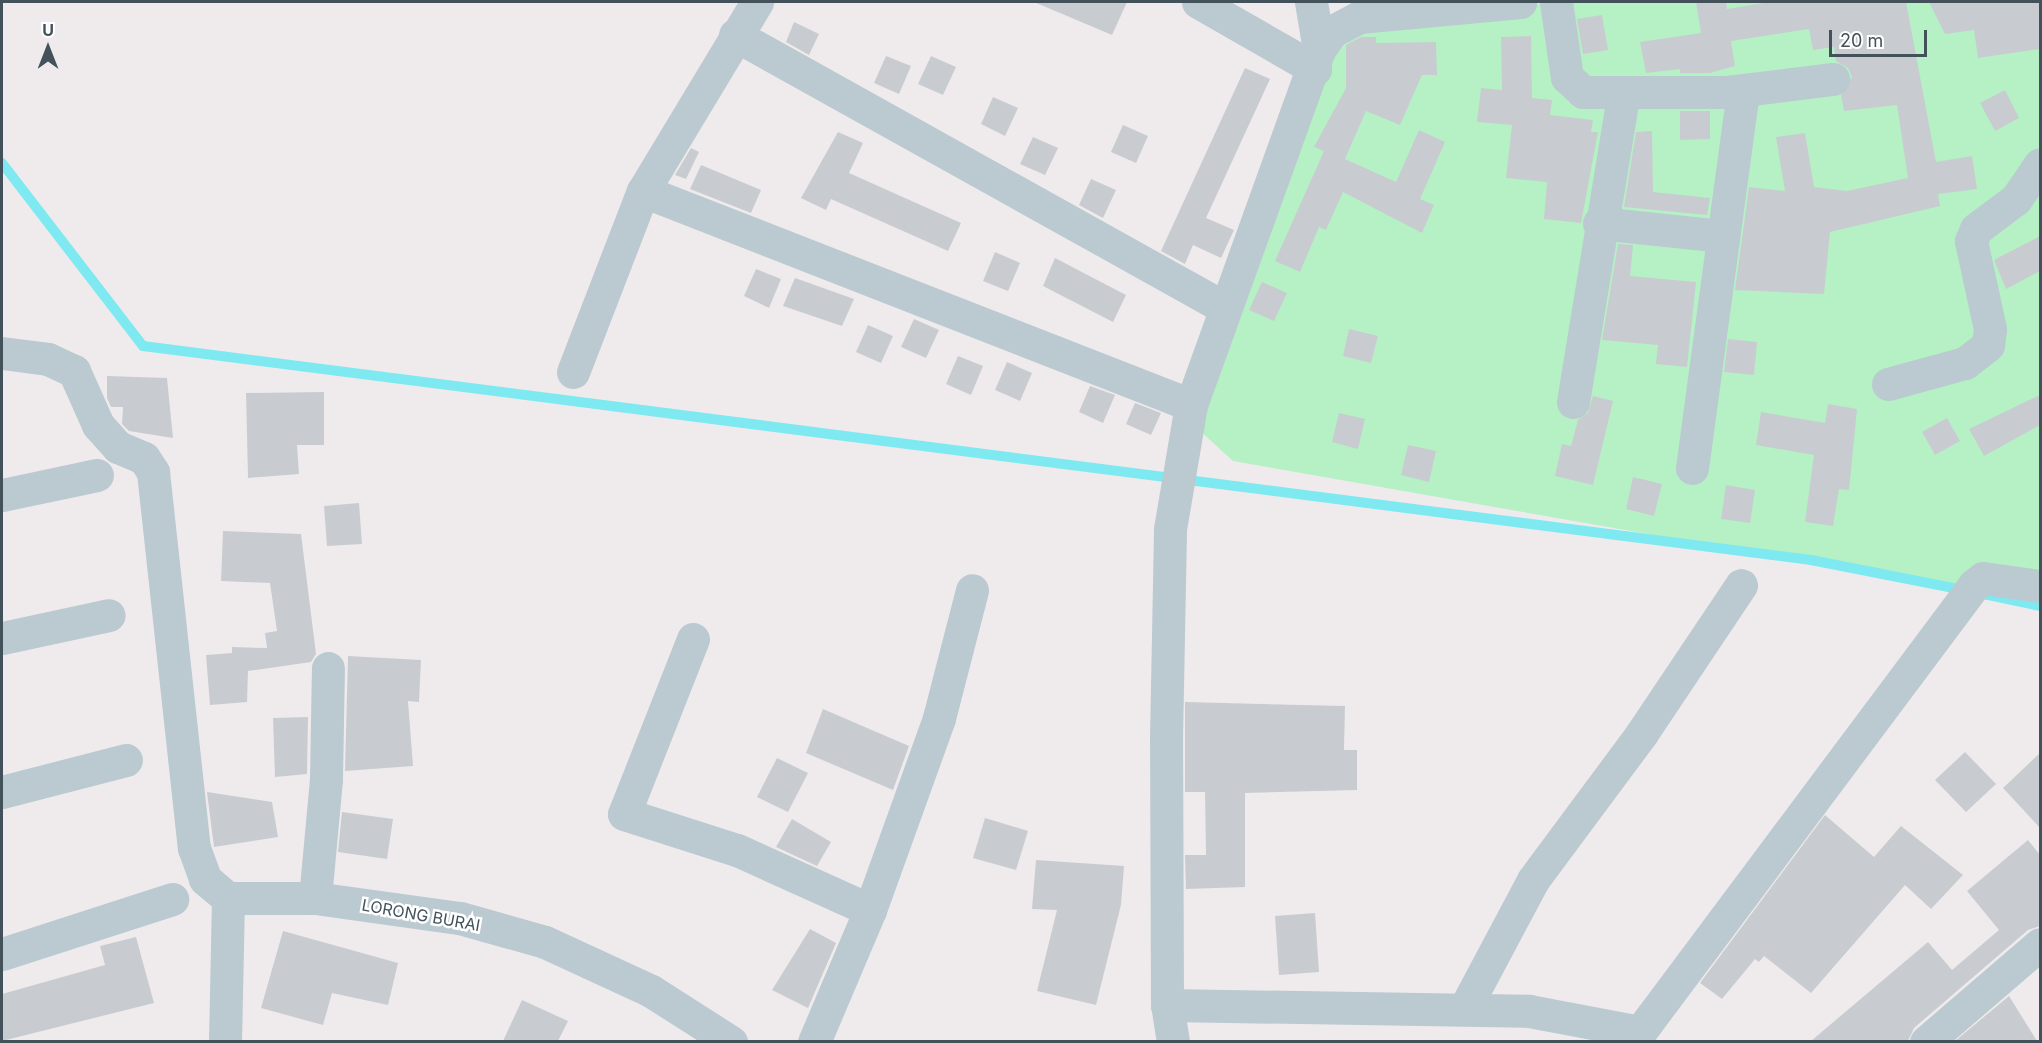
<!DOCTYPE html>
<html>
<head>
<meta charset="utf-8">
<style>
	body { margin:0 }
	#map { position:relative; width:2042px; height:1043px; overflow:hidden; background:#efebec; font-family:Inter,sans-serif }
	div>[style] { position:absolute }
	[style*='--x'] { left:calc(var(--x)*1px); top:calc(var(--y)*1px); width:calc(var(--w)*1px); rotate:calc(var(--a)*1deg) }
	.green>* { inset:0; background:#b5f1c4 }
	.stream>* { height:10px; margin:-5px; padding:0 5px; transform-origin:5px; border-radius:5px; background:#7fe9f1 }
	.building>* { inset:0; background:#c8ccd1 }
	.minor>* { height:33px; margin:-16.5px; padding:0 16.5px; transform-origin:16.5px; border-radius:16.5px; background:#bbc9d0 }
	span { translate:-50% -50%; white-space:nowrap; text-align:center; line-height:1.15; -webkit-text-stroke:5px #fff; paint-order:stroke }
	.street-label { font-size:16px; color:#43525a }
	.frame { position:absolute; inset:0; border:3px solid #43525a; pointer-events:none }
	.north { position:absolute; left:18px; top:18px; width:60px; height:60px; -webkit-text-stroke:4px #fff; paint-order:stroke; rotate:0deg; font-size:16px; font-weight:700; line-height:24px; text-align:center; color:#43525a }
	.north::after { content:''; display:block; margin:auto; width:21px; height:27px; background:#43525a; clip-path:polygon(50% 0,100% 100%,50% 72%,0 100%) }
	.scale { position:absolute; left:1829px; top:30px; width:98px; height:27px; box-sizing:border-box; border:3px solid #43525a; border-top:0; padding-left:8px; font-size:18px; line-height:21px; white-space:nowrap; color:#43525a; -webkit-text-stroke:4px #fff; paint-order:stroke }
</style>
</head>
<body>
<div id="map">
	<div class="green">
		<i style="clip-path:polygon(1554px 2px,2040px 2px,2040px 603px,1233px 461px,1189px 421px,1339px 28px)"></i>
	</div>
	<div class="stream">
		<i style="--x:2;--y:163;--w:231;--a:52.4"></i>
		<i style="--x:143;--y:346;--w:1682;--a:7.31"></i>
		<i style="--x:1811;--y:560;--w:156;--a:11.1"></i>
		<i style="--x:1979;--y:593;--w:62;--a:12"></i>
	</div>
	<div class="building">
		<i style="clip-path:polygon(1034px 2px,1127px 2px,1112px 35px)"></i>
		<i style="clip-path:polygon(1696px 2px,1726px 2px,1727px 9px,1770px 2px,1906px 2px,1936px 162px,1972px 156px,1977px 189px,1938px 194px,1940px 206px,1830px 232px,1824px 294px,1735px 290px,1749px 187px,1785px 191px,1776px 137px,1805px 133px,1814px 187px,1847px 191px,1908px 178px,1897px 105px,1844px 111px,1841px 95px,1852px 77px,1848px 68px,1836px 61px,1834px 47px,1813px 50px,1809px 29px,1731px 41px,1735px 66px,1710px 73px,1680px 73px,1680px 69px,1646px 73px,1640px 42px,1701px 33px)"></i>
		<i style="clip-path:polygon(1929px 2px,2040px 2px,2040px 49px,1978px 58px,1974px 30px,1945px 34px)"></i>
		<i style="clip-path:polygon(1602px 15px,1608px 50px,1583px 54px,1577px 19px)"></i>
		<i style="clip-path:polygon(794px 22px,819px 34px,809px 55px,786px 42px)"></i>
		<i style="clip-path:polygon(1531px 36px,1532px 98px,1552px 100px,1550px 115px,1593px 120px,1591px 132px,1598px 132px,1581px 223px,1544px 219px,1547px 182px,1506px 178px,1512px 125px,1477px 122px,1481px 88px,1502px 90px,1501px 37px)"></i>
		<i style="clip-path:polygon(1361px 37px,1376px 37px,1376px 43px,1436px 42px,1437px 75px,1422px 75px,1400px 125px,1366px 111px,1345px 159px,1396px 182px,1419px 130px,1445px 142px,1420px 199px,1434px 205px,1422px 233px,1343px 192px,1326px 230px,1319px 227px,1300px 272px,1275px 261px,1324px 151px,1314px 147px,1346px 88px,1346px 45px)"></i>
		<i style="clip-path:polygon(886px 56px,911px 66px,899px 94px,874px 83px)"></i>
		<i style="clip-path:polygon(931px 56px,956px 67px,943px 95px,918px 84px)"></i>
		<i style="clip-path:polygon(1245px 68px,1270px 79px,1206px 218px,1234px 230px,1221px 258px,1193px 245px,1185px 264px,1161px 251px)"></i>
		<i style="clip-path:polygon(2005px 90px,2019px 118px,1995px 131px,1980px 103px)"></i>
		<i style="clip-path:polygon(993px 97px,1018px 108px,1005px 136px,981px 124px)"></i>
		<i style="clip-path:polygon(1680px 111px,1710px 111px,1710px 139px,1680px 140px)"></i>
		<i style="clip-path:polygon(1123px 125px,1148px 136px,1136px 163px,1111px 152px)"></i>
		<i style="clip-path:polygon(1652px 131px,1653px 192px,1710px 198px,1707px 215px,1624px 207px,1636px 132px)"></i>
		<i style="clip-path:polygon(838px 132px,863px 143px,849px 173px,961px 223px,948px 251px,831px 199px,826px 210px,801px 198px)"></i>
		<i style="clip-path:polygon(1033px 137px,1058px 148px,1045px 175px,1020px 164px)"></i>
		<i style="clip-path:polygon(691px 148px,699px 152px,686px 179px,675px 175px)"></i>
		<i style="clip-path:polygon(701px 165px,761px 190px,751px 213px,690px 189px)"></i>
		<i style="clip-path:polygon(1091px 179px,1116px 190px,1103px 218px,1079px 205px)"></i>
		<i style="clip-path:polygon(2040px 236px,2040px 271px,2006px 289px,1994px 260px)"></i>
		<i style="clip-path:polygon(1618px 244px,1633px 245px,1630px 276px,1696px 282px,1687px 367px,1656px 364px,1658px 345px,1602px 340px)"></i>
		<i style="clip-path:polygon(995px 252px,1020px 263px,1008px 291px,983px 281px)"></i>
		<i style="clip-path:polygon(1055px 258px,1126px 295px,1113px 322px,1043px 286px)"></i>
		<i style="clip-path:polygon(756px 269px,781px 279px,769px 308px,744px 296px)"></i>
		<i style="clip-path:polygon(795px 278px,854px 299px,842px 326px,783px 306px)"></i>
		<i style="clip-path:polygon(1262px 282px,1287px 293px,1274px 321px,1249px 310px)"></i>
		<i style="clip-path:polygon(914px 319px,939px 330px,926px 358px,901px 347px)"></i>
		<i style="clip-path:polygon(868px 325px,893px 336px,881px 363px,856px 352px)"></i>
		<i style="clip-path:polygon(1349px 329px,1378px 336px,1371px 363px,1343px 356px)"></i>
		<i style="clip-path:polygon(1728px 339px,1757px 342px,1754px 375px,1724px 372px)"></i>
		<i style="clip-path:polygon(958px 356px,983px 366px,971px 395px,946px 384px)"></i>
		<i style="clip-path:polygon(1007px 362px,1032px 373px,1020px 401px,995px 390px)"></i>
		<i style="clip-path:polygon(107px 376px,167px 378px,173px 438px,129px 431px,122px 424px,123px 407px,111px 407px,107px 398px)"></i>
		<i style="clip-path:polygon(1090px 386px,1115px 395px,1103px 423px,1079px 412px)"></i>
		<i style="clip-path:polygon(324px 392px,324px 445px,297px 445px,299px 474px,248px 478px,246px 393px)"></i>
		<i style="clip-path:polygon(2040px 395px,2040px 425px,1984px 456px,1969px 429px)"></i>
		<i style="clip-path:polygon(1593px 396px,1613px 401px,1593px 485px,1555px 476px,1562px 444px,1571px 446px,1578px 420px,1588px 413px)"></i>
		<i style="clip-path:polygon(1135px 403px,1161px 413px,1151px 435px,1126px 424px)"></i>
		<i style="clip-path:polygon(1828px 404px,1857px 409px,1849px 490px,1839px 489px,1833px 526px,1805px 522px,1814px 455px,1756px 445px,1761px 412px,1825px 423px)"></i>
		<i style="clip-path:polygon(1339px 413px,1365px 419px,1358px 449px,1332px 442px)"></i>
		<i style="clip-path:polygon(1947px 418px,1960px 441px,1935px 455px,1922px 432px)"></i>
		<i style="clip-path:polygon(1408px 445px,1436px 451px,1429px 482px,1401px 475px)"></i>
		<i style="clip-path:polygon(1633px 477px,1662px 484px,1654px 516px,1626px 509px)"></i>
		<i style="clip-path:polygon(1726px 485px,1755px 490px,1750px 523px,1721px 519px)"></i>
		<i style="clip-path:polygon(359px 503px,362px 544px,327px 546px,324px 506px)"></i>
		<i style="clip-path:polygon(223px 531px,301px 534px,316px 654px,311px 662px,248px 671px,247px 702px,210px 705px,206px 655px,232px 653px,232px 647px,267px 648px,265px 633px,277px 631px,270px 583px,221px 581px)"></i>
		<i style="clip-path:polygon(348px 656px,421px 660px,419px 702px,408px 701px,413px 766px,345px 771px)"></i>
		<i style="clip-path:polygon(1185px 702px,1345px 706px,1344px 750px,1357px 750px,1357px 790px,1245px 793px,1245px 887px,1186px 889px,1185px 855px,1206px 855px,1205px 792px,1185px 792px)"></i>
		<i style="clip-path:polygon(823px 709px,909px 746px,893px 790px,806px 753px)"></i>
		<i style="clip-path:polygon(308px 717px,307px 774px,275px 777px,273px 718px)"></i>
		<i style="clip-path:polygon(1965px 752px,1996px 784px,1966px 812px,1935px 780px)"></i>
		<i style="clip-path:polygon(2040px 753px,2040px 828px,2003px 788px)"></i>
		<i style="clip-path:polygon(777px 758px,808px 773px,788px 812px,757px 797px)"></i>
		<i style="clip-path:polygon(207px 792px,272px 802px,278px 837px,214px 847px)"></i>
		<i style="clip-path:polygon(342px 812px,393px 819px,387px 859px,338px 852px)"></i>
		<i style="clip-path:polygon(1825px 815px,1874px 857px,1901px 826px,1963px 875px,1931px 909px,1905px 885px,1811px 993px,1764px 956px,1759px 962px,1755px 959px,1722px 999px,1700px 983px)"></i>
		<i style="clip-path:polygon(985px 818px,1028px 831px,1016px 870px,973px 858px)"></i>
		<i style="clip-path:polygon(792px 819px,831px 842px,817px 866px,776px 847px)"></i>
		<i style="clip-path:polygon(2028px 840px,2040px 855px,2040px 926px,2028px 930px,1914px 1028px,1908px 1041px,1811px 1041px,1928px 942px,1952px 970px,1999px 930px,1967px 891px)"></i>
		<i style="clip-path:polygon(1036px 860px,1124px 866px,1121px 905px,1096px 1005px,1037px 991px,1057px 910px,1032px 909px)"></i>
		<i style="clip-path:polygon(1315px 913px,1319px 972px,1279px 975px,1275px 916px)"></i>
		<i style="clip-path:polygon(810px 929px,836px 943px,808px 1008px,772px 990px)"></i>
		<i style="clip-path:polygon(283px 931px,398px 963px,388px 1005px,332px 993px,323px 1025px,261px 1008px)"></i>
		<i style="clip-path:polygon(136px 937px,154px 1003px,2px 1041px,2px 994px,105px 965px,100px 946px)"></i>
		<i style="clip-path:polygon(2009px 996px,2037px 1041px,1955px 1041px)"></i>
		<i style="clip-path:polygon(522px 1000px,568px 1021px,558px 1041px,503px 1041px)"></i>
	</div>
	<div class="minor">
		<i style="--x:1198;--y:2;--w:135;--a:29.8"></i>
		<i style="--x:1311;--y:2;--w:49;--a:80.5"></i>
		<i style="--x:1556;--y:2;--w:76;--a:81.7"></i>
		<i style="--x:1567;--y:77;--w:22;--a:43"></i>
		<i style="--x:1583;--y:92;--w:144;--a:0"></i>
		<i style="--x:1727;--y:92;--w:107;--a:-7"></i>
		<i style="--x:735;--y:35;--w:561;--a:29.12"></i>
		<i style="--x:643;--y:191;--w:588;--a:21.33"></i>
		<i style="--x:1599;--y:223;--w:125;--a:6"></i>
		<i style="--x:2;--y:353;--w:46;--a:7.4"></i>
		<i style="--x:48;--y:359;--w:29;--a:25"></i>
		<i style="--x:74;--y:371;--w:59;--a:66"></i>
		<i style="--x:98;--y:425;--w:30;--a:48"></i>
		<i style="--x:118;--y:447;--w:28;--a:23"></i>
		<i style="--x:144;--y:458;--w:17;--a:57"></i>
		<i style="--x:153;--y:472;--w:378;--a:83.8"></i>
		<i style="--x:194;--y:848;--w:33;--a:70"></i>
		<i style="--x:205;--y:879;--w:30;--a:40"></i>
		<i style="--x:573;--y:372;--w:194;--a:-68.9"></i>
		<i style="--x:643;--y:191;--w:221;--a:-58.9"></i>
		<i style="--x:1888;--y:384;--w:80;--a:-15.3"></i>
		<i style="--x:1965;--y:363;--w:29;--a:-38"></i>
		<i style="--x:1988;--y:345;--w:16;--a:-83"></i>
		<i style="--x:1990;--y:329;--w:90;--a:-102.2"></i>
		<i style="--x:1971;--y:241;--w:13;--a:-67"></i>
		<i style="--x:1976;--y:229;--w:50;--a:-36.9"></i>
		<i style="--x:2016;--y:199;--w:42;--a:-55.6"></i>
		<i style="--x:1573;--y:402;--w:311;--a:-80.7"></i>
		<i style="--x:1692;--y:468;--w:380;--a:-82.3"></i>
		<i style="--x:2;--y:495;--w:97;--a:-11.9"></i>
		<i style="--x:2;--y:638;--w:109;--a:-12.1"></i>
		<i style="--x:693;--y:639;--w:188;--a:111.5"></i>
		<i style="--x:624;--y:814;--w:119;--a:17.7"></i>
		<i style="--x:737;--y:850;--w:146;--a:24.3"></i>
		<i style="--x:2;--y:792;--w:128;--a:-14.5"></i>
		<i style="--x:228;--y:898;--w:87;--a:0"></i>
		<i style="--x:315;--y:898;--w:146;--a:7.9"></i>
		<i style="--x:460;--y:918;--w:88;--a:15.8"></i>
		<i style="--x:545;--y:942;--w:117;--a:24.8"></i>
		<i style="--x:651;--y:991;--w:95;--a:32.5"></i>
		<i style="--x:315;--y:898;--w:120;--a:-84.7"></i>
		<i style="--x:326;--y:779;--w:111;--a:-89"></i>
		<i style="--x:2;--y:954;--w:179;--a:-17.9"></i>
		<i style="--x:1167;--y:1005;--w:362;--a:0.9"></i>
		<i style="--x:1529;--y:1011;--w:113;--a:10.7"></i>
		<i style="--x:1640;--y:1032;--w:558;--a:-53.23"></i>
		<i style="--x:1974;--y:585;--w:11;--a:-38"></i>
		<i style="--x:1983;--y:578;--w:58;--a:8"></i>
		<i style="--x:1465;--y:1008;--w:145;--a:-62"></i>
		<i style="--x:1533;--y:880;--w:183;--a:-53.4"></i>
		<i style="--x:1642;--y:733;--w:178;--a:-56.2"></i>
		<i style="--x:225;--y:1042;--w:144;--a:-88.8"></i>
		<i style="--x:814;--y:1042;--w:143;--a:-67"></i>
		<i style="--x:870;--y:910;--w:204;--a:-70.2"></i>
		<i style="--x:939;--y:718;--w:132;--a:-75.5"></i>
		<i style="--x:1173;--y:1042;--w:37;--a:-99"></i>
		<i style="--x:1167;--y:1005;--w:266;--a:-90.2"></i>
		<i style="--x:1166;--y:739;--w:210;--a:-88.9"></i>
		<i style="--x:1170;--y:529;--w:126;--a:-80.4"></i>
		<i style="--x:1191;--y:405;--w:377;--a:-70.2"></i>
		<i style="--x:1319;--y:50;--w:22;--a:-56"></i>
		<i style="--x:1331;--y:32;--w:32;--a:-28"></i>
		<i style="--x:1359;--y:17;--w:162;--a:-5.3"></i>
		<i style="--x:1926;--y:1042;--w:150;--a:-40.7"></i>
	</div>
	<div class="street-label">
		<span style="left:421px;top:915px;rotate:10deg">LORONG BURAI</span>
	</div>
	<div class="frame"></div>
	<div class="north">U</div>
	<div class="scale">20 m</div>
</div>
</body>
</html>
